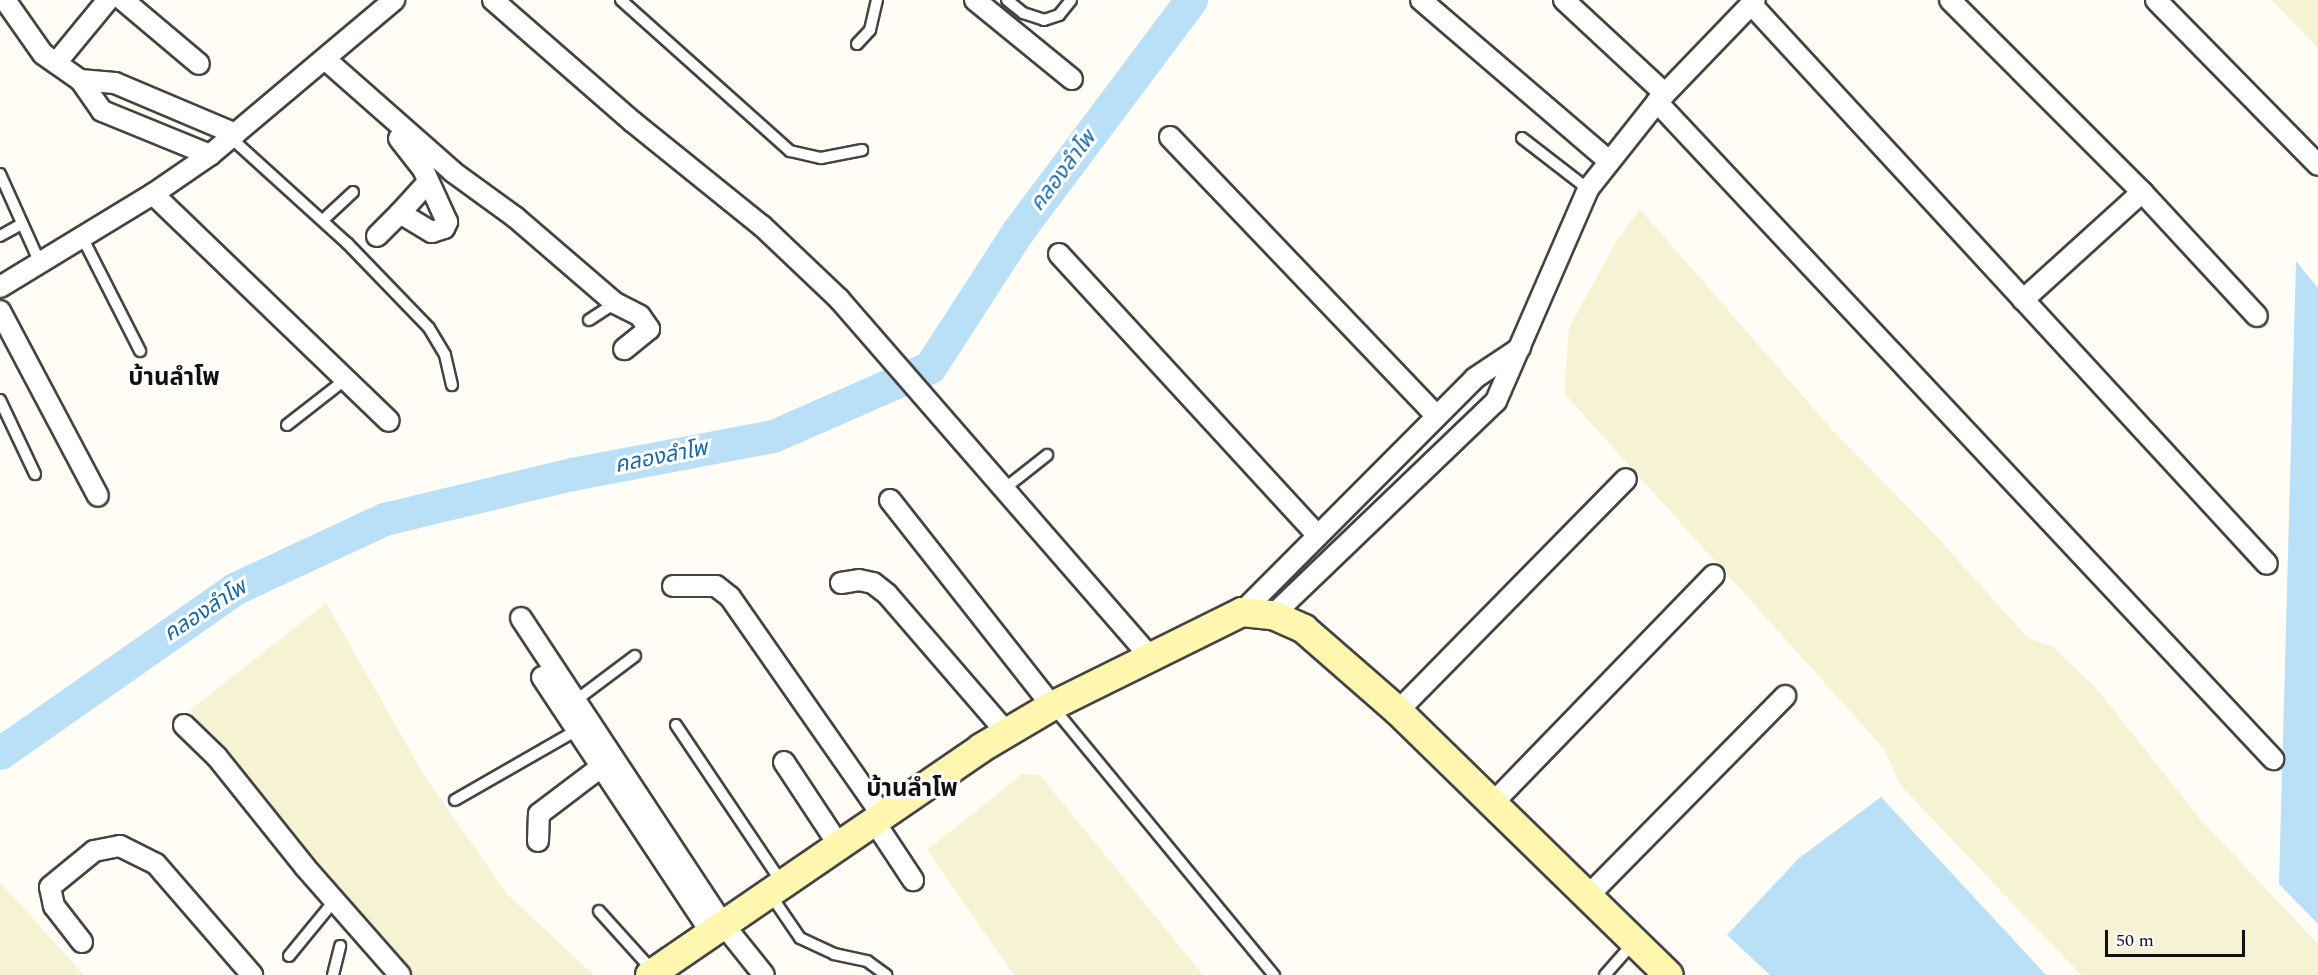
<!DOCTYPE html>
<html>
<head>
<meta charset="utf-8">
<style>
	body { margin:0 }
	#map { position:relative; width:2318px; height:975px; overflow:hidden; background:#fffdf5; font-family:Spectral,"Noto Sans Thai",serif }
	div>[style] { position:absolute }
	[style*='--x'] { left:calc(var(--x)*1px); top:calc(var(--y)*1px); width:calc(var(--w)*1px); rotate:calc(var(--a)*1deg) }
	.farmland>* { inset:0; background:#f6f3d4 }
	.water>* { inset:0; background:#b9e0f7 }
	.river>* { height:33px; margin:-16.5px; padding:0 16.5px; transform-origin:16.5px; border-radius:16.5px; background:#b9e0f7 }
	.roads { filter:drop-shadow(2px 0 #444) drop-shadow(-2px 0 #444) drop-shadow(0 2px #444) drop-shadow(0 -2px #444) }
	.lane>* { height:10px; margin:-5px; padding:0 5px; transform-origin:5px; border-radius:5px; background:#fff }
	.street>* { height:20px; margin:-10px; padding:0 10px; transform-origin:10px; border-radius:10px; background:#fff }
	.secondary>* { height:28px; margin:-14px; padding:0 14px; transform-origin:14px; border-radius:14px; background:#fff6b0 }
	span { translate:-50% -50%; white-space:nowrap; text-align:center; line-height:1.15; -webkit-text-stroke:6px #fff; paint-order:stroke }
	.water-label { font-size:22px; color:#1768a6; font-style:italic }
	.quarter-label { font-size:24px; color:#111; font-weight:700 }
	.scale { position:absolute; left:2105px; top:930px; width:140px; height:27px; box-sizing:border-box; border:3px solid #111; border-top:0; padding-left:8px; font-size:18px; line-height:21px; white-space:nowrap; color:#111; -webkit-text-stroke:4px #fff; paint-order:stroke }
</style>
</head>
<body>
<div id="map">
	<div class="farmland">
		<i style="clip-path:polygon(2271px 0,2318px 0,2318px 48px)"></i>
		<i style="clip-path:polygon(1640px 209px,1835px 433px,1928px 527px,2028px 638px,2052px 646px,2097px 689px,2201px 820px,2318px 944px,2318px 975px,2081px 975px,1901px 786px,1884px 749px,1564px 393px,1569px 328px,1617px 240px)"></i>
		<i style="clip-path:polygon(326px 603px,424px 775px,507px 894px,594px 975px,407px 975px,190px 710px)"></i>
		<i style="clip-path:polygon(1022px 774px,1040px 775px,1203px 975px,1014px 975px,927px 850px)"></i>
		<i style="clip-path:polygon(0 882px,84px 975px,0 975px)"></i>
	</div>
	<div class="water">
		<i style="clip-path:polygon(2296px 261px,2318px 288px,2318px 924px,2279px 884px)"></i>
		<i style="clip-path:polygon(1881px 797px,2046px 975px,1770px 975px,1727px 935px,1798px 859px)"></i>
	</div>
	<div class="river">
		<i style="--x:0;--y:753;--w:286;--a:-35"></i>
		<i style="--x:234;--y:589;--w:166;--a:-25"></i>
		<i style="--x:384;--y:519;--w:193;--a:-13.5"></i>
		<i style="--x:572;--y:474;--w:205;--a:-10.7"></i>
		<i style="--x:773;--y:436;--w:171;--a:-23.7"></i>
		<i style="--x:930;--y:367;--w:162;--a:-57.1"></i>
		<i style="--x:1018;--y:231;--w:289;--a:-53.2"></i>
	</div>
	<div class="roads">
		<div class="lane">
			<i style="--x:621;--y:0;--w:227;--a:41.8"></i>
			<i style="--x:790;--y:151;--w:32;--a:13"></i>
			<i style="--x:821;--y:158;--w:42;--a:-11"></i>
			<i style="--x:1007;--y:0;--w:21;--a:39"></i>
			<i style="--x:1023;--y:13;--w:22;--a:18"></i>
			<i style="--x:1044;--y:20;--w:16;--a:-18"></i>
			<i style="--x:1059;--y:15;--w:19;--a:-51"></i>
			<i style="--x:857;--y:44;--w:19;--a:-47"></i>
			<i style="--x:870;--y:30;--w:31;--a:-77"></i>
			<i style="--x:231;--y:138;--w:156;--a:42.2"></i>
			<i style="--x:347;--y:243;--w:118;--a:46"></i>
			<i style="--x:429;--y:328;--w:31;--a:59"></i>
			<i style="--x:445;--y:355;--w:31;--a:77"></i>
			<i style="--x:1522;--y:138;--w:83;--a:37.7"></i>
			<i style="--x:0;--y:174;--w:98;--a:65.8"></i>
			<i style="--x:323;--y:220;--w:41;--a:-43"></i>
			<i style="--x:0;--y:236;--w:25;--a:-29"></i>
			<i style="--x:82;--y:237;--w:128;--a:63"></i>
			<i style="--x:589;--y:320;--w:31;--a:-33"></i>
			<i style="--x:0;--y:400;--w:82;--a:64.7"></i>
			<i style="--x:287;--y:425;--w:75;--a:-37.9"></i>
			<i style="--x:1004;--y:489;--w:55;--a:-38.3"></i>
			<i style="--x:575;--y:701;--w:75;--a:-36.9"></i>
			<i style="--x:1052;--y:706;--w:349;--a:50.5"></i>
			<i style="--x:676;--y:725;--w:190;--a:56.1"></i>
			<i style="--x:455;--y:800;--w:141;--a:-29.8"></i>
			<i style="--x:770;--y:894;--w:53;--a:55.7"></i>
			<i style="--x:800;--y:938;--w:38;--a:25"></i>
			<i style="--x:834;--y:954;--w:34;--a:12"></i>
			<i style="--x:867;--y:961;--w:24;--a:36"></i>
			<i style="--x:599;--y:911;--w:82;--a:48"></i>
			<i style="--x:289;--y:956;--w:71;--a:-50.7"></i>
			<i style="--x:333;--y:975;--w:30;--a:-76"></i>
			<i style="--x:1605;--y:975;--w:44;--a:-48.7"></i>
		</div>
		<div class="street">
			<i style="--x:5;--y:0;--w:66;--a:54.9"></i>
			<i style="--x:43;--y:54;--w:45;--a:35.1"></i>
			<i style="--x:123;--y:0;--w:99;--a:40.1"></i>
			<i style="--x:493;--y:0;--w:186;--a:41.1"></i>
			<i style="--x:633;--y:122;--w:166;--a:38.9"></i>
			<i style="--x:762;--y:226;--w:106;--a:43.5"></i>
			<i style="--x:839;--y:299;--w:476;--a:49"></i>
			<i style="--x:975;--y:0;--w:125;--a:39.2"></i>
			<i style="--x:1421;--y:0;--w:248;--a:40.6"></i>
			<i style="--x:1564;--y:0;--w:138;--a:42.9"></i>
			<i style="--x:1950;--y:0;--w:272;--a:45"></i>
			<i style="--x:2142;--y:192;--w:169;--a:47.2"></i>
			<i style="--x:2156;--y:0;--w:231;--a:45.5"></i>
			<i style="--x:1751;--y:4;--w:761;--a:47.34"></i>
			<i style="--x:325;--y:59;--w:171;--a:41.4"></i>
			<i style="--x:453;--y:172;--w:77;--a:36"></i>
			<i style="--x:515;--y:217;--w:132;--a:40.7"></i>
			<i style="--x:615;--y:303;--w:28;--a:27"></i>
			<i style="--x:640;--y:316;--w:16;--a:55"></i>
			<i style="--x:649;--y:329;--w:32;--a:141"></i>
			<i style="--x:56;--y:63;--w:82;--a:-50.5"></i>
			<i style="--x:1657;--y:102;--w:901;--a:46.84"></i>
			<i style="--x:1170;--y:137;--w:386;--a:46.3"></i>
			<i style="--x:210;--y:155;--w:117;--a:-157.8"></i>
			<i style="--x:102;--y:111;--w:38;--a:-125"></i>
			<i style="--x:80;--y:80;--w:35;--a:5"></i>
			<i style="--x:115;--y:83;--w:131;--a:22.9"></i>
			<i style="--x:153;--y:194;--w:327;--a:43.9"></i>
			<i style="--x:400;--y:213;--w:42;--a:-47.9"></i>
			<i style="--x:377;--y:236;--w:33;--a:-45"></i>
			<i style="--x:400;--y:213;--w:37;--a:31"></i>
			<i style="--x:432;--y:232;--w:13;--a:-18"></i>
			<i style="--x:444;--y:228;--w:7;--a:-63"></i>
			<i style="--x:447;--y:222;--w:58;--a:-114.4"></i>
			<i style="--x:423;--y:169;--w:39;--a:-128"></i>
			<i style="--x:1059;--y:254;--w:381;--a:47.4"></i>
			<i style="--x:0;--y:287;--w:179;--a:-31.3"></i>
			<i style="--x:153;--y:194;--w:69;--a:-34.4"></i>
			<i style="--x:210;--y:155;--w:241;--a:-40.1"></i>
			<i style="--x:2023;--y:300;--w:161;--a:-42.2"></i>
			<i style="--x:0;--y:311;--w:209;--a:62.1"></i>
			<i style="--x:890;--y:500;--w:262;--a:51.8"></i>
			<i style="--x:841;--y:583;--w:18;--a:-9"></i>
			<i style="--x:859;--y:580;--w:14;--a:12"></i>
			<i style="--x:873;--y:583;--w:18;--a:38"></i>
			<i style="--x:887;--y:594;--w:184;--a:49.2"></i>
			<i style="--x:673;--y:586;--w:43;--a:0"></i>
			<i style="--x:716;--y:586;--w:18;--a:38"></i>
			<i style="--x:730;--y:597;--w:266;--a:55.1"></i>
			<i style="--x:1242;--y:612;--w:330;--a:-45.1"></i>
			<i style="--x:1475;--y:378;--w:54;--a:-33.7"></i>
			<i style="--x:1273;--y:615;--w:309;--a:-43.8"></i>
			<i style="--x:1496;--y:401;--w:231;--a:-66.5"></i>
			<i style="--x:1588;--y:189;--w:111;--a:-51.6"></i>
			<i style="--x:1657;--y:102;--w:141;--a:-46.1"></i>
			<i style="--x:521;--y:618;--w:367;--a:56.6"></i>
			<i style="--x:723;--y:924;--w:65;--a:51.2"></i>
			<i style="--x:542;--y:677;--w:306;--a:56.5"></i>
			<i style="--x:1398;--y:711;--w:325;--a:-45.5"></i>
			<i style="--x:184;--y:725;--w:46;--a:44.1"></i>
			<i style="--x:217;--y:757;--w:141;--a:51.3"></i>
			<i style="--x:305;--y:867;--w:144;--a:48.7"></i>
			<i style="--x:784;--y:762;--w:98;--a:56.6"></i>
			<i style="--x:1491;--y:805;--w:320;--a:-45.9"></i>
			<i style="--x:874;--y:821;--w:71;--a:56.5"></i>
			<i style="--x:538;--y:841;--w:27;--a:-88"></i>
			<i style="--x:539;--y:814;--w:78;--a:-37.2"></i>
			<i style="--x:1588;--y:896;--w:281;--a:-45.4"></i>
			<i style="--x:82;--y:942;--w:46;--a:-127.9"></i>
			<i style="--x:54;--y:906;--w:19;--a:-102"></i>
			<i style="--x:50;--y:887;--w:57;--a:-39.3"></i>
			<i style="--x:94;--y:851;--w:26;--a:-11"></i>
			<i style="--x:120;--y:846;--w:40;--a:26.6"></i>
			<i style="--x:156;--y:864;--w:147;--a:49.1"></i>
		</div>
		<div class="secondary">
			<i style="--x:650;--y:975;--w:401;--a:-34.4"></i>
			<i style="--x:981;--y:748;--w:82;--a:-30.6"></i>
			<i style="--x:1052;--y:706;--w:212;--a:-26.3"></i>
			<i style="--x:1242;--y:612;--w:31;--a:6"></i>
			<i style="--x:1273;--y:615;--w:34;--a:24"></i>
			<i style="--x:1304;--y:629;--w:125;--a:41.1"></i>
			<i style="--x:1398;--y:711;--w:378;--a:44.3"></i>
		</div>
	</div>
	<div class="water-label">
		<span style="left:1063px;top:171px;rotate:-53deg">คลองลำโพ</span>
		<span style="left:661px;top:457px;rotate:-11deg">คลองลำโพ</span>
		<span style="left:205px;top:611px;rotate:-33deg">คลองลำโพ</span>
	</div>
	<div class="quarter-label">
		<span style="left:174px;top:379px">บ้านลำโพ</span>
		<span style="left:912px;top:790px">บ้านลำโพ</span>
	</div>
	<div class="scale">50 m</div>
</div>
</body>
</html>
